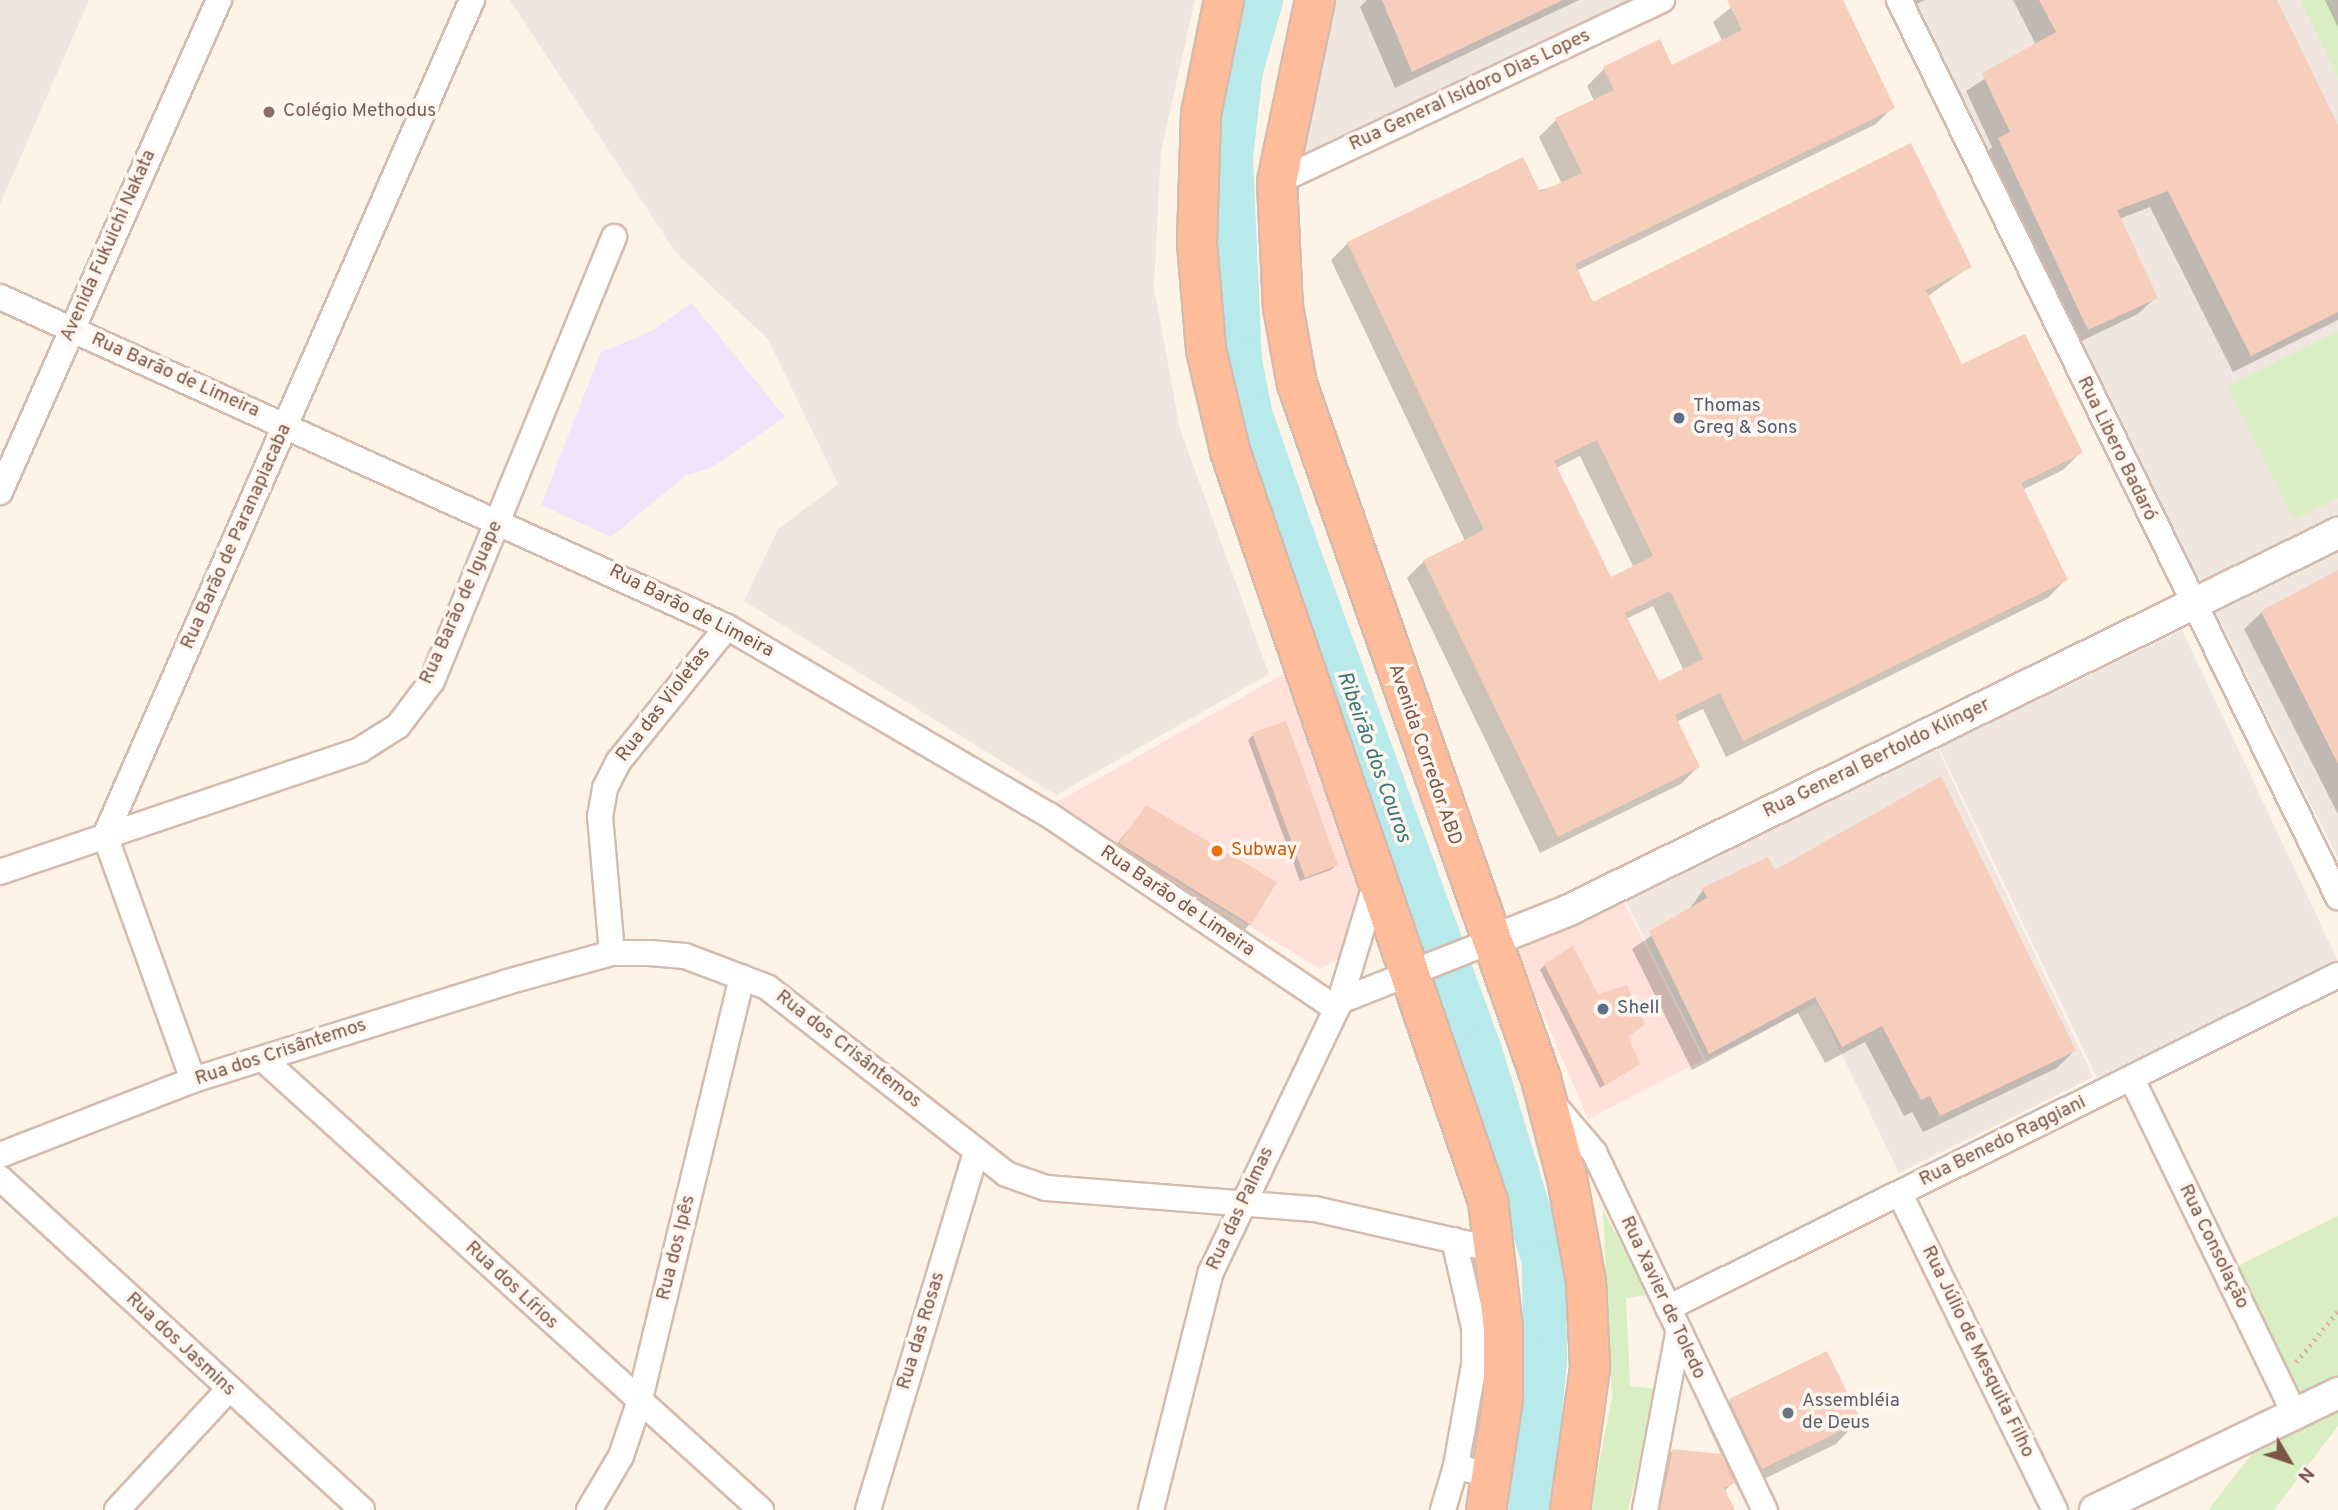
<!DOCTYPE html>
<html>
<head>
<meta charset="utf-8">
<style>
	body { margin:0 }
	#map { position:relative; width:2338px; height:1510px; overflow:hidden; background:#fef3e7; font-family:Overpass,sans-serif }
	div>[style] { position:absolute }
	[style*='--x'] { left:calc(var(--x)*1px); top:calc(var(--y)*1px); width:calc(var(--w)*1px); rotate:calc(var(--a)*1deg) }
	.commercial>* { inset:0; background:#ffe1da }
	.industrial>* { inset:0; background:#efe6e0 }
	.education>* { inset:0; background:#f0e3fb }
	.green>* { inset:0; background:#d9eec3 }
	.shadow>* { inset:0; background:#0003 }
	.river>* { height:44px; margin:-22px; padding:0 22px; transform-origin:22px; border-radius:22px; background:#b8e9eb }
	.building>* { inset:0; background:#f7cdbb }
	.path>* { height:4.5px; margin-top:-2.25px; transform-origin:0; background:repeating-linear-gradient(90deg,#ddaf9d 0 2px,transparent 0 7px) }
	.roads { filter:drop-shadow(2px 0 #d5bbad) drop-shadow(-2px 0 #d5bbad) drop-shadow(0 2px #d5bbad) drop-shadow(0 -2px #d5bbad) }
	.minor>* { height:24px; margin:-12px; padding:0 12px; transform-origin:12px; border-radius:12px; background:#fff }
	.tertiary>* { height:30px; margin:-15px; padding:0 15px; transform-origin:15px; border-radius:15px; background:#fff }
	.trunk>* { height:38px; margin:-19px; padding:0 19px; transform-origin:19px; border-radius:19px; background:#ffbc9a }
	.dots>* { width:19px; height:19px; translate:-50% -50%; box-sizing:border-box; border:4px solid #fff7ef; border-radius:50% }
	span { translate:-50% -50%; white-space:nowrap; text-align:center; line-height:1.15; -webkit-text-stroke:7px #fff7ef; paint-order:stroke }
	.street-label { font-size:19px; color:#7c5547 }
	.education-label { font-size:19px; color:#785e54 }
	.left { translate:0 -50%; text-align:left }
	.service-label { font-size:19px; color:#4e5e75 }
	.food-label { font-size:19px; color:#c56008 }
	.worship-label { font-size:19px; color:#5b616d }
	.water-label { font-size:21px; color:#36767b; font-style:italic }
	.north { position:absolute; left:2254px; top:1426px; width:70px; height:70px; -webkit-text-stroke:5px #fff7ef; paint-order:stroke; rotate:129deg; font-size:19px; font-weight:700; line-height:28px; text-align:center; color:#7c5547 }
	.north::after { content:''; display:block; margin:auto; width:24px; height:32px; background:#7c5547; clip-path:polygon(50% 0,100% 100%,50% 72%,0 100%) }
</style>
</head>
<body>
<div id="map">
	<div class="commercial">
		<i style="clip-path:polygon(1287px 672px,1366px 889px,1341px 957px,1320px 969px,1052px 805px)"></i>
		<i style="clip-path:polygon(1622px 898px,1703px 1060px,1588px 1119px,1517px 953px,1533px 935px)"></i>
	</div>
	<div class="industrial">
		<i style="clip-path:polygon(0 0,89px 0,0 204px)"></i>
		<i style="clip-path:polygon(510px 0,1195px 0,1161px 151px,1154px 287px,1180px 429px,1269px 674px,1056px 795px,744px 601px,778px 529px,838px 484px,768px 339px,676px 253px)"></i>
		<i style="clip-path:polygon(1329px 0,1634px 0,1300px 158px)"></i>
		<i style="clip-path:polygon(1915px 0,2338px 0,2338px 518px,2202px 587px)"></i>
		<i style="clip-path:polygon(2338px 549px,2338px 859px,2214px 609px)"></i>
		<i style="clip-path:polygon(2182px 630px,2338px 961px,2097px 1078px,1939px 748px)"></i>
		<i style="clip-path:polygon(1937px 748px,2093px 1077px,1899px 1173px,1817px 1003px,1706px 1060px,1624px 897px)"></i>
	</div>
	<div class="education">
		<i style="clip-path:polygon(692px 303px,785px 417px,711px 468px,685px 476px,611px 537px,541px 505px,601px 352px,652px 331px)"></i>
	</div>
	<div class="green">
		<i style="clip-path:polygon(2300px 0,2328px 0,2338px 22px,2338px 78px)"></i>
		<i style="clip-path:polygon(2338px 331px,2338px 498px,2294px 520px,2227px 386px)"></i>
		<i style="clip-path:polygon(1603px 1210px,1649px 1295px,1626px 1298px,1630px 1386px,1656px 1389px,1628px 1510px,1590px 1510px,1612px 1398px)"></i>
		<i style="clip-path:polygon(2338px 1216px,2338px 1383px,2300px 1402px,2234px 1268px)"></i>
		<i style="clip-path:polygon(2338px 1412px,2338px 1426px,2274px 1510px,2208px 1510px,2255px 1450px)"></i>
	</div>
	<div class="shadow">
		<i style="clip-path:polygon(1367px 0,1579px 0,1395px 88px,1360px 7px)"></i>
		<i style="clip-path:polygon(evenodd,1740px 0,1841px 0,1893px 107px,1876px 124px,1576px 271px,1592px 305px,1970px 266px,1928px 296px,1962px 366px,2080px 453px,2063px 470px,2022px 490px,2066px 579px,2049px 597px,1726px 757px,1703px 709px,1676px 722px,1698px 767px,1681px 784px,1540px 853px,1407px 578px,1424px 561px,1465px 541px,1331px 260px,1348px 243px,1562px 184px,1539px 137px,1556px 120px,1594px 101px,1587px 86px,1604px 69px,1671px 67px,1723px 42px,1713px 22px,1740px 0,1580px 456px,1634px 568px,1610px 579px,1556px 468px,1580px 456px,1740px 0,1653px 606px,1684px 671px,1658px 684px,1626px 619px,1653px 606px)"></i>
		<i style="clip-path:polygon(1909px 0,1926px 0,1911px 6px)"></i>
		<i style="clip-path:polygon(2013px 0,2276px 0,2338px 128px,2338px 320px,2233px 372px,2150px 207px,2119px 219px,2156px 297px,2138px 314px,2071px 346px,1982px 157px,1992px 147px,1966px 91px,2036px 45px)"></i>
		<i style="clip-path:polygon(2325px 0,2338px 0,2338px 27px)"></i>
		<i style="clip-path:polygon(2338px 572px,2338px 814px,2244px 629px,2262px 612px)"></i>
		<i style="clip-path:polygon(1253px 735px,1336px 865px,1331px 870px,1300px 881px,1248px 740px)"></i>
		<i style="clip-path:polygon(1147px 808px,1250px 924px,1233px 941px,1103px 860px)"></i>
		<i style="clip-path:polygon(1767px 859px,1774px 873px,2074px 1051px,2057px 1068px,1923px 1132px,1912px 1112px,1904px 1116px,1865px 1042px,1825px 1063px,1798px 1013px,1692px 1070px,1632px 949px,1688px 911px,1703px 890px)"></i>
		<i style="clip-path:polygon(1545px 965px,1597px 996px,1626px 1038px,1638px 1063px,1633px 1068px,1600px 1088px,1540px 970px)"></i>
		<i style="clip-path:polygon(1826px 1354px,1858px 1421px,1836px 1444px,1739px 1491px,1734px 1481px,1724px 1492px,1733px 1510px,1644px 1510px,1656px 1468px,1673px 1450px,1722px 1456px,1707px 1424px,1730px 1401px)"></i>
	</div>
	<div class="river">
		<i style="--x:1261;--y:0;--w:73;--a:105.9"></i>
		<i style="--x:1241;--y:70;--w:88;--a:96.6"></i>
		<i style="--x:1231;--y:157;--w:204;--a:87.5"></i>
		<i style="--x:1240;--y:361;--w:56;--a:78.7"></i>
		<i style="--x:1251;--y:416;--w:152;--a:70.9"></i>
		<i style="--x:1301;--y:560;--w:523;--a:69.97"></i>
		<i style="--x:1480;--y:1051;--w:220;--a:73.1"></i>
		<i style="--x:1544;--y:1262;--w:99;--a:89.4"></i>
		<i style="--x:1545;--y:1361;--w:150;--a:95.7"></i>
	</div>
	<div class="building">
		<i style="clip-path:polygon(1382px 0,1563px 0,1412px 72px)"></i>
		<i style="clip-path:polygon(evenodd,1727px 0,1843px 0,1895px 108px,1575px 264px,1593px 302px,1911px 143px,1972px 267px,1926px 290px,1962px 364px,2025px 334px,2083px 453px,2021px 483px,2068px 580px,1743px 741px,1720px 693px,1675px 715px,1700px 767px,1558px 837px,1423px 560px,1484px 530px,1347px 242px,1523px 157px,1540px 192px,1582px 173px,1555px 118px,1614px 90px,1603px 67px,1660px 39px,1672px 65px,1742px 30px,1727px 0,1597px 440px,1653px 556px,1611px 577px,1554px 461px,1597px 440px,1727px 0,1670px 591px,1703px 659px,1659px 681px,1625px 613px,1670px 591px)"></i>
		<i style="clip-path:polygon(2039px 0,2277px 0,2338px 125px,2338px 312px,2251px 356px,2168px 191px,2117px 210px,2158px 298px,2088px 330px,1998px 138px,2010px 132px,1982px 73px,2056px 32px)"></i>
		<i style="clip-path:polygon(2338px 570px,2338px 764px,2261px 611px)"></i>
		<i style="clip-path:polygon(1286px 721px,1338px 865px,1305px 878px,1252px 733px)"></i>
		<i style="clip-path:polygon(1941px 776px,2076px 1051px,1940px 1116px,1930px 1096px,1921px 1100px,1882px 1026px,1842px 1047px,1815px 997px,1709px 1054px,1649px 931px,1707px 898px,1702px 888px,1768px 857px,1775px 870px)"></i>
		<i style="clip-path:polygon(1146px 805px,1277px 882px,1251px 925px,1119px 843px)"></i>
		<i style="clip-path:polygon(1573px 946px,1598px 994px,1627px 985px,1645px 1024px,1628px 1037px,1640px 1064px,1605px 1085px,1544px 964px)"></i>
		<i style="clip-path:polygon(1827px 1351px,1861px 1421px,1762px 1469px,1729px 1399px)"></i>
		<i style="clip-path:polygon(1673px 1449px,1722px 1454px,1735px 1483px,1724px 1488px,1735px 1510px,1660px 1510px)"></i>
	</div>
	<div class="path">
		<i style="--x:2296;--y:1362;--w:66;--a:-50.5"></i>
	</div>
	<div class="roads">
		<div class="minor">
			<i style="--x:1899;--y:0;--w:999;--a:63.92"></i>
			<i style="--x:1277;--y:182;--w:426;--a:-25.3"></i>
			<i style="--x:0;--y:297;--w:798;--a:24.41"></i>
			<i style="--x:727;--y:627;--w:373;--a:30.3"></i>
			<i style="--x:1049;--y:815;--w:347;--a:34"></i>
			<i style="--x:0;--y:492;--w:539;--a:-66.01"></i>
			<i style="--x:0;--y:872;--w:380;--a:-18.7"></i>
			<i style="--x:360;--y:750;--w:45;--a:-32.3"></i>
			<i style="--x:398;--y:726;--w:56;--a:-52.9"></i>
			<i style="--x:432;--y:681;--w:480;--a:-67.7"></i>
			<i style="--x:612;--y:953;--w:137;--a:-95"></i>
			<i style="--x:600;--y:817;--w:29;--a:-80"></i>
			<i style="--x:605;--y:788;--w:30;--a:-63"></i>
			<i style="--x:619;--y:761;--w:172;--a:-51.1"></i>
			<i style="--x:1340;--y:1001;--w:160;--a:-21.6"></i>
			<i style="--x:263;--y:1059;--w:672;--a:42.16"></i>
			<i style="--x:2132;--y:1079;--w:373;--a:64.1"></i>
			<i style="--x:193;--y:1080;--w:259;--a:-109.8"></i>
			<i style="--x:105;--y:836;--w:913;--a:-66.3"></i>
			<i style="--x:1548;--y:1098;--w:71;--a:49.6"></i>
			<i style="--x:1594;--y:1152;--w:397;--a:64.5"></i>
			<i style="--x:0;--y:1155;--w:207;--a:-21.2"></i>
			<i style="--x:193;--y:1080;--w:329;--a:-17.3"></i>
			<i style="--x:507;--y:982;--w:109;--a:-15.4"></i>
			<i style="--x:612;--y:953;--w:38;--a:0"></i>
			<i style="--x:650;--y:953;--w:35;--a:5"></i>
			<i style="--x:685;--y:956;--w:88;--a:20.7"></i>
			<i style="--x:767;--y:987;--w:303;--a:38"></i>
			<i style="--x:1006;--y:1174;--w:42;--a:19.3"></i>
			<i style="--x:1046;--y:1188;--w:270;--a:4.5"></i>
			<i style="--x:1315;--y:1209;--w:185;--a:12.8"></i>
			<i style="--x:0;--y:1178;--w:491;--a:42.5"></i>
			<i style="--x:1900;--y:1194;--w:352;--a:63.9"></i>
			<i style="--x:1454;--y:1240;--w:89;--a:77.1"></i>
			<i style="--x:1474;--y:1327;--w:38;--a:90"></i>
			<i style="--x:1474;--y:1365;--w:103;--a:100.1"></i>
			<i style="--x:1668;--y:1308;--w:748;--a:-26.43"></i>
			<i style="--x:117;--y:1510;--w:163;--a:-47.2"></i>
			<i style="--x:589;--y:1510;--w:63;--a:-59.3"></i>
			<i style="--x:621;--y:1456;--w:56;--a:-71.2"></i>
			<i style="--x:639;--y:1403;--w:438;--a:-76.4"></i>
			<i style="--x:868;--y:1510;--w:374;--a:-73.2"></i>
			<i style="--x:1151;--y:1510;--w:245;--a:-75.9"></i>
			<i style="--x:1211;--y:1272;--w:300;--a:-64.5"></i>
			<i style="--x:1340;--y:1001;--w:124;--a:-73.2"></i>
			<i style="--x:1443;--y:1510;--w:46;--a:-73.5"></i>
			<i style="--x:1456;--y:1466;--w:14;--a:17"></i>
			<i style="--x:1645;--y:1510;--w:179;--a:-79.4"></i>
		</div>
		<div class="tertiary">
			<i style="--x:1489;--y:942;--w:84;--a:-21.7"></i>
			<i style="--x:1567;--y:911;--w:859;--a:-26.12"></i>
			<i style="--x:2095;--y:1510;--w:270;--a:-25.7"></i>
		</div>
		<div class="trunk">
			<i style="--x:1224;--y:0;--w:116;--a:101.4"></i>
			<i style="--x:1201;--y:114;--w:130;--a:91.8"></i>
			<i style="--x:1197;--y:244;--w:106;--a:85.1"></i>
			<i style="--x:1206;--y:350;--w:104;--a:76.6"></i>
			<i style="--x:1230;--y:451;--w:793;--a:71.02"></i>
			<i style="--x:1488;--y:1201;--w:129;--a:83.3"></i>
			<i style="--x:1503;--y:1329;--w:69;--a:90"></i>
			<i style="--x:1503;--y:1398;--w:113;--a:98.6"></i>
			<i style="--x:1315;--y:0;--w:186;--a:101.8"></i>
			<i style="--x:1277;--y:182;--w:125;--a:87.3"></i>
			<i style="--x:1283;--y:307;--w:78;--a:79.7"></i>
			<i style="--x:1297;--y:384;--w:737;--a:70.65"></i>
			<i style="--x:1541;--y:1079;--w:102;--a:75.3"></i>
			<i style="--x:1567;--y:1178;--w:106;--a:79.6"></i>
			<i style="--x:1586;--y:1282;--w:86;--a:87.3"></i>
			<i style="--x:1590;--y:1368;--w:143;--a:98"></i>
		</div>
	</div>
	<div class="dots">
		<i style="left:269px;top:112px;background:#8d6e63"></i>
		<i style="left:1679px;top:418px;background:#5c6f8a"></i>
		<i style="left:1217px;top:851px;background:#e8710a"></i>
		<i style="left:1603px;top:1009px;background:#5c6f8a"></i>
		<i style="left:1788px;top:1413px;background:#6b7280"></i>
	</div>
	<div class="street-label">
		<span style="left:1470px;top:91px;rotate:-25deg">Rua General Isidoro Dias Lopes</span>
		<span style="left:109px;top:246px;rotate:-66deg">Avenida Fukuichi Nakata</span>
		<span style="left:175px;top:376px;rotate:24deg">Rua Barão de Limeira</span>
		<span style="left:2116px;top:449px;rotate:64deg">Rua Libero Badaró</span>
		<span style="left:237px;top:537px;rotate:-66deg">Rua Barão de Paranapiacaba</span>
		<span style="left:462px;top:603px;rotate:-66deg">Rua Barão de Iguape</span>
		<span style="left:691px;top:612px;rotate:27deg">Rua Barão de Limeira</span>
		<span style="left:664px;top:705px;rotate:-52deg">Rua das Violetas</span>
		<span style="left:1424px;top:755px;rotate:71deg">Avenida Corredor ABD</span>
		<span style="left:1877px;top:759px;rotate:-26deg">Rua General Bertoldo Klinger</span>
		<span style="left:1177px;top:902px;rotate:34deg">Rua Barão de Limeira</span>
		<span style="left:848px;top:1050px;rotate:38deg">Rua dos Crisântemos</span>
		<span style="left:281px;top:1053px;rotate:-18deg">Rua dos Crisântemos</span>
		<span style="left:2003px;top:1142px;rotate:-26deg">Rua Benedo Raggiani</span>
		<span style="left:1241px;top:1209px;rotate:-65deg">Rua das Palmas</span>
		<span style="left:2213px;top:1247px;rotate:64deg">Rua Consolação</span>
		<span style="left:677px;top:1248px;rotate:-76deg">Rua dos Ipês</span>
		<span style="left:511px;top:1286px;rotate:43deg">Rua dos Lírios</span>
		<span style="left:1662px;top:1298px;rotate:65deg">Rua Xavier de Toledo</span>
		<span style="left:922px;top:1331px;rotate:-73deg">Rua das Rosas</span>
		<span style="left:180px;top:1345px;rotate:43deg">Rua dos Jasmins</span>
		<span style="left:1977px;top:1352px;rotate:64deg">Rua Júlio de Mesquita Filho</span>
	</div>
	<div class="education-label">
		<span class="left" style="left:283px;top:112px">Colégio Methodus</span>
	</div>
	<div class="service-label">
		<span class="left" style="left:1693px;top:418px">Thomas<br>Greg &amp; Sons</span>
		<span class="left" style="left:1617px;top:1009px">Shell</span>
	</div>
	<div class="food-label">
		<span class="left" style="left:1231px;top:851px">Subway</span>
	</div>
	<div class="worship-label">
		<span class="left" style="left:1802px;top:1413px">Assembléia<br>de Deus</span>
	</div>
	<div class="water-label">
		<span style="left:1373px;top:757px;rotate:70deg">Ribeirão dos Couros</span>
	</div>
	<div class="north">N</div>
</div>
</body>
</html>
